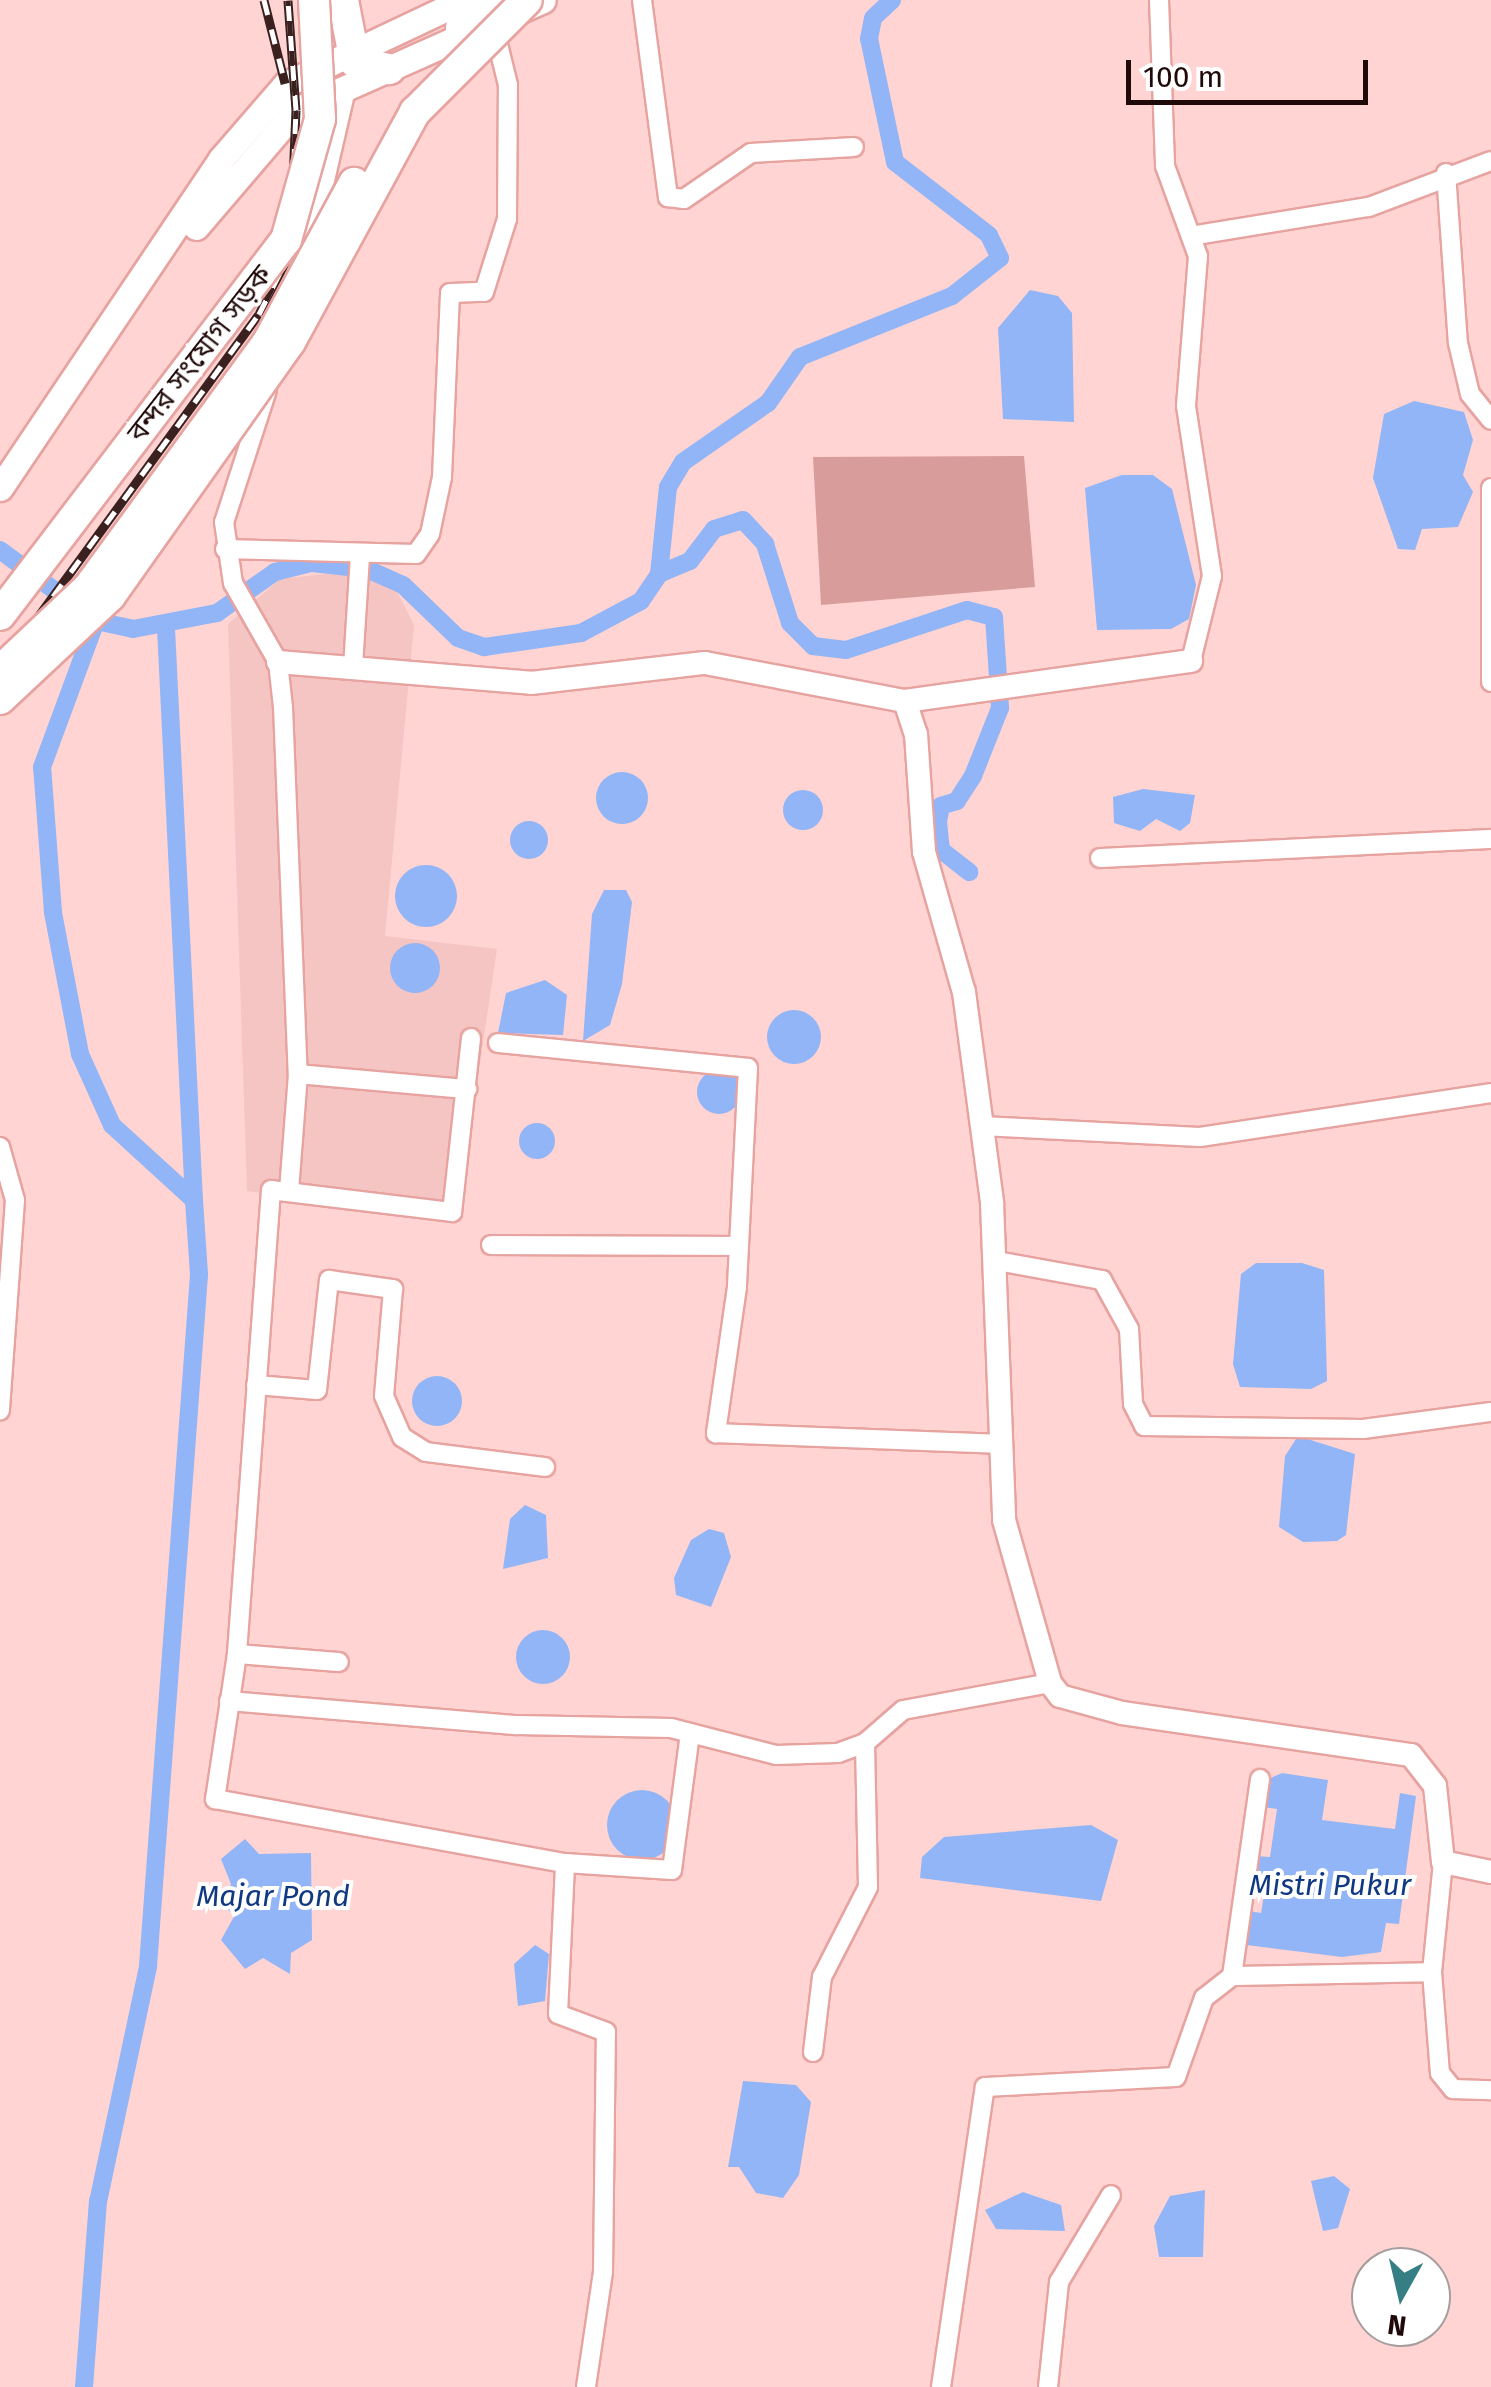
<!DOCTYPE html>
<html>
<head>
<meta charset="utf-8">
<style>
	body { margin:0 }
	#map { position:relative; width:1491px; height:2387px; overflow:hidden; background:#ffd4d2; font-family:"Fira Sans","Noto Sans Bengali",sans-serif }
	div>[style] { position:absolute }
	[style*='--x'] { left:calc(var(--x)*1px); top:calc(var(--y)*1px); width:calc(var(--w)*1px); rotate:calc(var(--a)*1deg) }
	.built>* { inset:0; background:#f5c5c3 }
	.green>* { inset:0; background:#d89d9b }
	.water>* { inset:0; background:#91b5f6 }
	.round { border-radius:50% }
	.canal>* { height:18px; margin:-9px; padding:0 9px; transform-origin:9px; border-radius:9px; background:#91b5f6 }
	.roads { filter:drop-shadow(2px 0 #e6a3a0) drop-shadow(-2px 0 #e6a3a0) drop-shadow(0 2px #e6a3a0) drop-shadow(0 -2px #e6a3a0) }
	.street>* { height:18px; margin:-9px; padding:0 9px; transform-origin:9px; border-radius:9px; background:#fff }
	.secondary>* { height:22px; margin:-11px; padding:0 11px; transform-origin:11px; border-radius:11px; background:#fff }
	.primary>* { height:25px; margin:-12.5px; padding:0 12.5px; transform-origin:12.5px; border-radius:12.5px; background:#fff }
	.highway>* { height:30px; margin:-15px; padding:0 15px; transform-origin:15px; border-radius:15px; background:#fff }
	.rail>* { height:9px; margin-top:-4.5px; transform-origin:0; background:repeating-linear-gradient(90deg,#fff 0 15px,#3a2120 0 30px); box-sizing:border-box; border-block:2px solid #3a2120 }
	.bridges { filter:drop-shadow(2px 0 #e6a3a0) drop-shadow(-2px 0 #e6a3a0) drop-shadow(0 2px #e6a3a0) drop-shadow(0 -2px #e6a3a0) }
	.highway-bridge>* { height:30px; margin:-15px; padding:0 15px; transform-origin:15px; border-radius:15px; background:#fff }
	span { translate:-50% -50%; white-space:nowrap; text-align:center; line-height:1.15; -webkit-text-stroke:8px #fff; paint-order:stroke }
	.street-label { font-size:28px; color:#200909 }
	.water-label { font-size:30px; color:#113982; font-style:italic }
	.north { position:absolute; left:1351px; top:2247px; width:100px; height:100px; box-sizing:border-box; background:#fff; border:2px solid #a69d9d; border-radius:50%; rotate:188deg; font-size:28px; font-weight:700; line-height:40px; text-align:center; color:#200909 }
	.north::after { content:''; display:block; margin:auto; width:35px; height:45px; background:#357e83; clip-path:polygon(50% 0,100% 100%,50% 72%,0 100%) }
	.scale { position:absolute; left:1126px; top:60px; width:242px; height:45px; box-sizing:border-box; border:5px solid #200909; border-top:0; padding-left:12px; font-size:30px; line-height:35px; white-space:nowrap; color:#200909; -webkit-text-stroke:8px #fff; paint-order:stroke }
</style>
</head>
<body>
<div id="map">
	<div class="built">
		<i style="clip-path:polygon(345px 572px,395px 588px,414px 625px,385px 936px,497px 949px,457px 1218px,247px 1191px,228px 624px,280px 579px)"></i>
	</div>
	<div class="green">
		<i style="clip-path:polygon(1024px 456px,1035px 587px,821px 605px,813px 457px)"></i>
	</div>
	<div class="water">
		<i style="clip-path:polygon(1030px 290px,1058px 296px,1072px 313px,1074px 422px,1003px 419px,998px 328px)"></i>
		<i style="clip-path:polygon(1414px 401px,1464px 412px,1473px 440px,1463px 475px,1473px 492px,1458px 527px,1422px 529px,1415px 550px,1398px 549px,1373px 478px,1384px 414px)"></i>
		<i style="clip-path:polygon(1122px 475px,1153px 475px,1172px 489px,1196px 585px,1189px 619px,1171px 629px,1097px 630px,1085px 488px)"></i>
		<i class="round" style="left:596px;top:772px;width:52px;height:52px"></i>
		<i style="clip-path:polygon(1143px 789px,1195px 795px,1190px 823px,1180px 831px,1156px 819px,1140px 831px,1114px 823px,1113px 797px)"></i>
		<i class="round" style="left:783px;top:790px;width:40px;height:40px"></i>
		<i class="round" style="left:510px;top:821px;width:38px;height:38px"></i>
		<i class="round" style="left:395px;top:865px;width:62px;height:62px"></i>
		<i style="clip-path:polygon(604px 890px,626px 890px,632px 902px,622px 984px,610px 1025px,583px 1041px,592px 914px)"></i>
		<i class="round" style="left:390px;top:943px;width:50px;height:50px"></i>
		<i style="clip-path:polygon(545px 980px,567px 995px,563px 1035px,498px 1033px,506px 993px)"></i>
		<i class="round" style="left:767px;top:1010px;width:54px;height:54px"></i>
		<i class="round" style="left:697px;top:1070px;width:44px;height:44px"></i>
		<i class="round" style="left:519px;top:1123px;width:36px;height:36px"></i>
		<i style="clip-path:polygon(1302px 1263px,1324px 1270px,1327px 1381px,1311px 1389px,1240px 1387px,1233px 1364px,1241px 1274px,1256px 1263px)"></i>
		<i class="round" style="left:412px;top:1376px;width:50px;height:50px"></i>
		<i style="clip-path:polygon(1298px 1436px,1355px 1454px,1346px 1535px,1337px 1541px,1303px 1542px,1279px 1527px,1285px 1456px)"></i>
		<i style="clip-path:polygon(525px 1505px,546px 1515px,548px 1558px,503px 1569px,510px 1519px)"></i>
		<i style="clip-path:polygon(709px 1529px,724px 1533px,731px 1557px,711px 1607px,676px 1595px,674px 1578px,691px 1540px)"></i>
		<i class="round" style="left:516px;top:1630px;width:54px;height:54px"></i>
		<i style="clip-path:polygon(1282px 1773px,1328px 1780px,1322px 1820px,1395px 1829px,1400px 1793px,1416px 1796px,1399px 1924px,1386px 1923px,1381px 1952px,1342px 1957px,1239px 1944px,1244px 1910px,1261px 1913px,1267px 1876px,1251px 1872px,1254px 1856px,1270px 1857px,1277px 1809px,1262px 1807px,1266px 1780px)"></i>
		<i class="round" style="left:607px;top:1790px;width:70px;height:70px"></i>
		<i style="clip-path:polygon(1091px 1825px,1118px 1840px,1101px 1901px,920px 1878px,922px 1857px,944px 1837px)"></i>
		<i style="clip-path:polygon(245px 1839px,259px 1854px,311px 1853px,312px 1940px,291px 1953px,290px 1974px,263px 1958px,245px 1969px,221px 1940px,236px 1913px,222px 1908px,231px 1884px,221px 1859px)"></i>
		<i style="clip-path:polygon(535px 1945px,549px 1954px,545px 2001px,518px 2006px,514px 1964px)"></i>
		<i style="clip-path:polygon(743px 2081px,796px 2085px,811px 2102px,799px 2175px,783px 2198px,756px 2193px,739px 2167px,728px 2167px)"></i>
		<i style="clip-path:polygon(1334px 2176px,1350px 2189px,1338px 2228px,1323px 2231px,1311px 2181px)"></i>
		<i style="clip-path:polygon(1205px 2190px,1203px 2257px,1159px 2257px,1154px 2226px,1170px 2196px)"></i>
		<i style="clip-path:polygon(1023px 2192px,1061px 2205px,1065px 2231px,996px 2229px,985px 2210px)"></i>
	</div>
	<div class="canal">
		<i style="--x:0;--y:550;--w:119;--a:36.5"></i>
		<i style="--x:96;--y:621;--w:38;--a:12"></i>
		<i style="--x:133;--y:629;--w:86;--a:-10.8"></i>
		<i style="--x:217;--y:613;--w:71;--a:-35.3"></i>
		<i style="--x:275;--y:572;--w:38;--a:-14"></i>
		<i style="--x:312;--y:563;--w:55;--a:6.2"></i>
		<i style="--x:367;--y:569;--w:39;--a:24"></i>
		<i style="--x:403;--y:585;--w:76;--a:43.9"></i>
		<i style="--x:458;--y:638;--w:28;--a:19"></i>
		<i style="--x:484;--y:647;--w:98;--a:-8.2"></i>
		<i style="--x:581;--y:633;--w:68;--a:-28.1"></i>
		<i style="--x:641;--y:601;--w:32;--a:-56"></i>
		<i style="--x:659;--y:574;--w:87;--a:-84.1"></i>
		<i style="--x:668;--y:487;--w:29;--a:-59"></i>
		<i style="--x:683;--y:462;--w:103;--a:-34.8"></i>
		<i style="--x:768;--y:403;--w:56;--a:-55.2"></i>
		<i style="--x:800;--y:357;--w:164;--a:-21.9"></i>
		<i style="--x:952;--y:296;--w:61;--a:-38.4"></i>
		<i style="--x:1000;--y:258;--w:25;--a:-116"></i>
		<i style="--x:989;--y:235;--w:119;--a:-142.2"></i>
		<i style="--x:895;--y:162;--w:126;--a:-101.9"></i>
		<i style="--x:869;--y:39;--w:21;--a:-79"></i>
		<i style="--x:873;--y:18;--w:26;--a:-43"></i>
		<i style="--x:659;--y:574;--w:34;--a:-23"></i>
		<i style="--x:690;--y:561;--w:40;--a:-53"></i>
		<i style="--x:714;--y:529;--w:30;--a:-17"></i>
		<i style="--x:743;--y:520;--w:33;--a:47"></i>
		<i style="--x:765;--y:544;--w:83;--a:72.4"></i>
		<i style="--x:790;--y:623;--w:33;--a:45"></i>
		<i style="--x:813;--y:646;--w:33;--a:7"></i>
		<i style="--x:846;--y:650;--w:127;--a:-18.3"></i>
		<i style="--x:967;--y:610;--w:28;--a:15"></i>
		<i style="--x:994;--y:617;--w:91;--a:86.2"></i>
		<i style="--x:1000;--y:708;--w:73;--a:111.7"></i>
		<i style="--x:973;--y:776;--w:30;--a:123"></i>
		<i style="--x:957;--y:801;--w:17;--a:163"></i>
		<i style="--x:941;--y:806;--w:16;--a:101"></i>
		<i style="--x:938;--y:822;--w:28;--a:84"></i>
		<i style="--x:941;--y:850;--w:36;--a:38"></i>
		<i style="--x:166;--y:628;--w:573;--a:87.2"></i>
		<i style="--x:84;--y:2387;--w:186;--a:-85.7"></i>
		<i style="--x:98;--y:2202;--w:241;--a:-78"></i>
		<i style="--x:148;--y:1966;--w:694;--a:-85.78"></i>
		<i style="--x:199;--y:1274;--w:74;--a:-93.9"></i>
		<i style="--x:194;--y:1200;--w:111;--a:-137.6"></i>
		<i style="--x:112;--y:1125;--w:78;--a:-114.3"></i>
		<i style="--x:80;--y:1054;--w:145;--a:-100.8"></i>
		<i style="--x:53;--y:912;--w:145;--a:-94.3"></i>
		<i style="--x:42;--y:767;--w:156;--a:-69.7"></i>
	</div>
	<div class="roads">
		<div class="street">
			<i style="--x:642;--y:0;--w:199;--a:82.5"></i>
			<i style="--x:668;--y:197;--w:16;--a:7"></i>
			<i style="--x:684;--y:199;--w:81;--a:-34.5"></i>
			<i style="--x:751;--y:153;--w:103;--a:-3.3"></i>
			<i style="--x:1159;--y:0;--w:166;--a:87.9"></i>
			<i style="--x:1165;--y:166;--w:96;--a:69.9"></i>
			<i style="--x:1198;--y:256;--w:150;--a:94.6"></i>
			<i style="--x:1186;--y:406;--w:172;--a:81.3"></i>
			<i style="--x:1212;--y:576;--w:88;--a:103.9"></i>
			<i style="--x:1446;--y:173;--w:170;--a:86"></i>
			<i style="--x:1458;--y:343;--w:52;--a:76.8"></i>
			<i style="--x:1470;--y:394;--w:33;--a:51"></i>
			<i style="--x:1191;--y:236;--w:180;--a:-9.3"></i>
			<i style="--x:1369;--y:207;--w:130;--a:-20.7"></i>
			<i style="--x:311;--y:241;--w:160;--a:-77"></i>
			<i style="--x:267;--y:390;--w:139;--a:108"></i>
			<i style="--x:224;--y:522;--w:62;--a:81.6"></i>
			<i style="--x:233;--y:583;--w:91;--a:60.3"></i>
			<i style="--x:278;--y:662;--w:45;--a:83.7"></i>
			<i style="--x:283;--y:707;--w:367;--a:87.7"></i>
			<i style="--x:298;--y:1074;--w:117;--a:94.4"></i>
			<i style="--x:1491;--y:488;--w:194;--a:90"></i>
			<i style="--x:225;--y:549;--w:191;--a:1.5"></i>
			<i style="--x:416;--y:554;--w:24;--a:-55"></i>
			<i style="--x:430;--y:534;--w:58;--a:-78.1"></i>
			<i style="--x:442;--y:477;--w:184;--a:-87.5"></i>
			<i style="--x:450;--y:293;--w:34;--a:-2"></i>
			<i style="--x:484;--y:292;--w:77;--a:-72.5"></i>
			<i style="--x:507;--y:219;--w:134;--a:-89.6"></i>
			<i style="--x:508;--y:85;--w:59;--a:-103.8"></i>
			<i style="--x:353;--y:667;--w:110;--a:-86.4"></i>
			<i style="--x:1100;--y:858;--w:391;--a:-2.8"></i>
			<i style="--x:471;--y:1038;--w:175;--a:96.2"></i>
			<i style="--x:452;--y:1212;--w:182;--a:-173.1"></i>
			<i style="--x:271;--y:1190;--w:465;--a:94.2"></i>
			<i style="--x:237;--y:1654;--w:147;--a:98.6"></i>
			<i style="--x:215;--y:1799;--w:356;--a:10.4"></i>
			<i style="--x:498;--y:1043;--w:251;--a:5.7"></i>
			<i style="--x:748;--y:1068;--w:219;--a:92.9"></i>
			<i style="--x:737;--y:1287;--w:148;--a:98.2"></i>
			<i style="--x:716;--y:1433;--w:285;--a:2.2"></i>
			<i style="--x:298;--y:1074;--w:170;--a:5.1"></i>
			<i style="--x:982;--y:1126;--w:218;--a:2.9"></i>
			<i style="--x:1200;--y:1137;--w:294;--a:-8.6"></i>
			<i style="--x:0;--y:1147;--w:55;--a:74.2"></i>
			<i style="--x:15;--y:1200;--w:211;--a:94.1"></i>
			<i style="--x:491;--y:1245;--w:248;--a:0.2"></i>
			<i style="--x:997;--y:1261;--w:107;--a:10.3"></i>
			<i style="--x:1102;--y:1280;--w:56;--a:61.1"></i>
			<i style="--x:1129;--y:1329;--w:75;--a:86.9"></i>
			<i style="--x:1133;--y:1404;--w:25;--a:63"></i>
			<i style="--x:1144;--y:1426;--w:219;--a:0.8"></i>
			<i style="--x:1363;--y:1429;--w:129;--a:-7.6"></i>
			<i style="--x:256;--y:1385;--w:61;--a:4.7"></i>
			<i style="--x:317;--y:1390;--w:111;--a:-83.8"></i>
			<i style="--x:329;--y:1280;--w:65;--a:8"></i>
			<i style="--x:393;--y:1289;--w:107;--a:94.8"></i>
			<i style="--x:384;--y:1396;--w:45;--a:66.3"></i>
			<i style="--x:402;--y:1437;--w:28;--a:32"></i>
			<i style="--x:426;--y:1452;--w:120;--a:7.2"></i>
			<i style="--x:237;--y:1654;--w:102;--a:4.5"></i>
			<i style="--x:229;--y:1701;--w:289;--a:4.8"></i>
			<i style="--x:517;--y:1725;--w:154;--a:1.1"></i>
			<i style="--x:671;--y:1728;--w:108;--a:14.4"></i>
			<i style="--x:776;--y:1755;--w:62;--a:-1.8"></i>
			<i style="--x:838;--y:1753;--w:29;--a:-20"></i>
			<i style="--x:1443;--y:1862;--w:111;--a:95.7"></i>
			<i style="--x:1432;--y:1972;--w:101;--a:85.5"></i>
			<i style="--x:1440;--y:2073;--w:21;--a:51"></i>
			<i style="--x:1453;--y:2089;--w:38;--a:2"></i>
			<i style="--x:1232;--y:1976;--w:199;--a:-81.9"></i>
			<i style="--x:813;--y:2052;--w:76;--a:-83.2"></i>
			<i style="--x:822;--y:1977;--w:101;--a:-62.9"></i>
			<i style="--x:868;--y:1887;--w:144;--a:-91.2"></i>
			<i style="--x:865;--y:1743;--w:50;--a:-41"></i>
			<i style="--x:903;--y:1710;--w:149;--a:-10.4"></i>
			<i style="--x:586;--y:2387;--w:116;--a:-81.6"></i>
			<i style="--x:603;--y:2272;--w:240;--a:-89.3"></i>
			<i style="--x:606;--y:2032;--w:51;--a:-159.4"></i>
			<i style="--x:558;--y:2014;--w:151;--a:-87.3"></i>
			<i style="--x:565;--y:1863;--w:107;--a:3.7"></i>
			<i style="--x:672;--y:1870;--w:138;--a:-82.5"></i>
			<i style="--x:941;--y:2387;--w:303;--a:-81.7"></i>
			<i style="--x:985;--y:2087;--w:191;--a:-3"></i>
			<i style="--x:1176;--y:2077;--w:84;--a:-70.5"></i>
			<i style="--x:1204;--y:1998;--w:36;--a:-38"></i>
			<i style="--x:1232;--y:1976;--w:200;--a:-1.1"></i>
			<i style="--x:1048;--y:2387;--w:106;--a:-84"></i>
			<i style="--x:1059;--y:2282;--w:101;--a:-59.1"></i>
		</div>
		<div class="secondary">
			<i style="--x:278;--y:662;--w:254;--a:4.7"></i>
			<i style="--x:531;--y:683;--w:175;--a:-6.6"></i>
			<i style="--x:705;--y:663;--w:204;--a:10.8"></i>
			<i style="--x:905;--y:701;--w:289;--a:-8"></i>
			<i style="--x:905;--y:701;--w:35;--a:72"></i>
			<i style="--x:916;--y:734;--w:118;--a:86.1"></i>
			<i style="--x:924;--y:852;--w:146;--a:74.1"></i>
			<i style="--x:964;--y:992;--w:213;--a:82.4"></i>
			<i style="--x:992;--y:1203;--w:317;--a:87.8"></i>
			<i style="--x:1004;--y:1520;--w:169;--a:74.2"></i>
			<i style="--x:1050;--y:1683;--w:16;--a:52"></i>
			<i style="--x:1060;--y:1696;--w:64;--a:15.3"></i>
			<i style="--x:1122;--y:1713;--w:292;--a:8.3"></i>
			<i style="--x:1411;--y:1755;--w:39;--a:52"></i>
			<i style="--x:1435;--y:1786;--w:76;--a:84"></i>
			<i style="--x:1443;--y:1862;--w:49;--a:11.8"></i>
		</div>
		<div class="primary">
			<i style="--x:196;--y:227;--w:154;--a:-49.5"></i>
			<i style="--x:296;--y:110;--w:270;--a:-24"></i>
			<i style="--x:0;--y:488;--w:396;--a:-56.1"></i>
			<i style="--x:221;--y:159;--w:99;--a:-49.1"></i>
			<i style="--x:286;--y:84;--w:197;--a:-25.3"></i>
		</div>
		<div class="highway">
			<i style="--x:343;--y:0;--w:63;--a:79"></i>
			<i style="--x:355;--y:62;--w:35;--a:12"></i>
			<i style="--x:461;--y:28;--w:44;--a:-39.5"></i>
		</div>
	</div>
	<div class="rail">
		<i style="--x:264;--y:0;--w:86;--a:75.8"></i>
		<i style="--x:0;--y:669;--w:439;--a:-53.9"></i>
		<i style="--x:259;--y:314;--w:68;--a:-63.1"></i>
		<i style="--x:290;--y:253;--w:143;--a:-87.6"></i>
		<i style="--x:296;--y:110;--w:110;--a:-94.2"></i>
	</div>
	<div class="bridges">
		<div class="highway-bridge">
			<i style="--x:0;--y:615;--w:472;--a:-52.7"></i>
			<i style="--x:286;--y:240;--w:126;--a:-74.3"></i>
			<i style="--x:320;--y:119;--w:119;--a:-92.9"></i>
			<i style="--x:0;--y:671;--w:121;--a:-43.3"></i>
			<i style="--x:88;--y:588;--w:305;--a:-53.8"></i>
			<i style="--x:268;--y:342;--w:181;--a:-61.6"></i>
			<i style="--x:0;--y:699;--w:151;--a:-43.1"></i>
			<i style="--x:110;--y:596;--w:311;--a:-54.7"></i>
			<i style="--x:290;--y:342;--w:262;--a:-61.5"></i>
			<i style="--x:415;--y:112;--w:158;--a:-45"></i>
		</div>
	</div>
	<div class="street-label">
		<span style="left:200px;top:354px;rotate:-52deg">বন্দর সংযোগ সড়ক</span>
	</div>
	<div class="water-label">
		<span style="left:1330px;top:1885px">Mistri Pukur</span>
		<span style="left:273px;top:1896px">Majar Pond</span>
	</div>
	<div class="north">N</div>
	<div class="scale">100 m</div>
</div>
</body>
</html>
